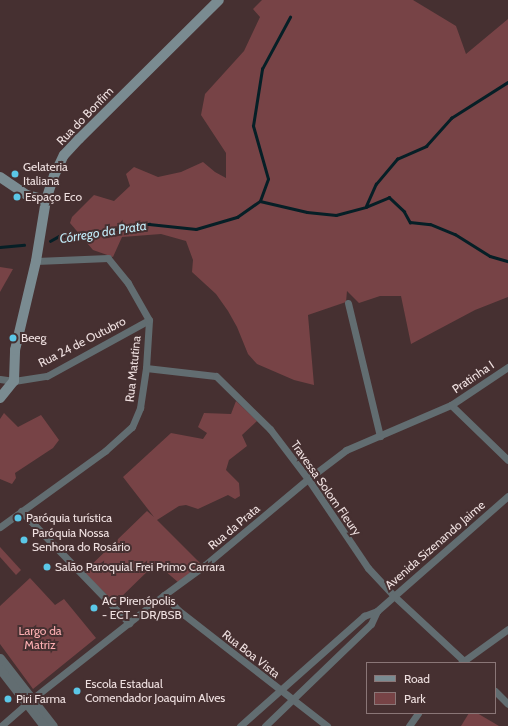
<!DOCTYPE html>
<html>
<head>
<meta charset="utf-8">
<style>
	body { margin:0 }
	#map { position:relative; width:508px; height:726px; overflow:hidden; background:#463031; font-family:Cabin,sans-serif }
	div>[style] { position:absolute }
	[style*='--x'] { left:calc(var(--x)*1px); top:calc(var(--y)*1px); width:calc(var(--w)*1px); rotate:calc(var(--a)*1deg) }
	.green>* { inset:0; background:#774346 }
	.stream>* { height:2.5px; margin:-1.25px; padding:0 1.25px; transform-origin:1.25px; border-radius:1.25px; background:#061f26 }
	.minor>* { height:7px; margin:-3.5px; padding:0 3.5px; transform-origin:3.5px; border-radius:3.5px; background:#626d71 }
	.tertiary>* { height:9px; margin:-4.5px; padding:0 4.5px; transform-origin:4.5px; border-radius:4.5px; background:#626d71 }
	.secondary>* { height:10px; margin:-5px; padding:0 5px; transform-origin:5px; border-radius:5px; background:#7a8b91 }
	.dots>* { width:11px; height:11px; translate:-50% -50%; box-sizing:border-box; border:2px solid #463031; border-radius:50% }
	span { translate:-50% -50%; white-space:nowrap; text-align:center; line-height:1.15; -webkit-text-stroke:4px #463031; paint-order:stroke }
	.street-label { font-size:12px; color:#efe0e0 }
	.poi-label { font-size:12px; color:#efe0e0 }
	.left { translate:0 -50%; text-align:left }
	.park-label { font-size:12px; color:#fdafb2 }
	.water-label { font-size:13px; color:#c1eaf7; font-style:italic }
	.legend { position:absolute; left:366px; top:662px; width:130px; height:52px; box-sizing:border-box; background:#463031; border:1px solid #8a7677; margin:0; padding:5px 7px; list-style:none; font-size:12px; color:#efe0e0 }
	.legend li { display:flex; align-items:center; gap:8px; height:20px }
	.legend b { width:20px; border:1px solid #8a7677 }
</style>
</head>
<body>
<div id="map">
	<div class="green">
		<i style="clip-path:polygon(262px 0,413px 0,456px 26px,466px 54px,508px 19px,508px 297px,475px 310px,411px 344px,401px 296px,380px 296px,359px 303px,347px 291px,346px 302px,308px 315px,314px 385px,294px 380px,257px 364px,248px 354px,237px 327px,228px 311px,216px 294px,192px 272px,193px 260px,186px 241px,161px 234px,122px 237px,113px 257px,93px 250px,70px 223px,72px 217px,94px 195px,114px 201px,130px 186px,126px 174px,134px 167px,158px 177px,181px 172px,203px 162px,215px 172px,226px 178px,226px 153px,201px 115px,205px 94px,244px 51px,260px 17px,253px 9px)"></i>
		<i style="clip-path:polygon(0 267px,13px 269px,0 292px)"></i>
		<i style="clip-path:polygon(236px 401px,257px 421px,242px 435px,247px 446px,229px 460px,226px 470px,239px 483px,240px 496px,235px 499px,228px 495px,198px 509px,186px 505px,179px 506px,157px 520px,202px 565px,179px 583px,156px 563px,115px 603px,84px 572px,147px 511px,154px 517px,123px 477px,171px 433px,203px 439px,207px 433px,198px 427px,204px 413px,231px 414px)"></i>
		<i style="clip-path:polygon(4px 413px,18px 427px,41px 415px,59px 440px,53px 448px,15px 473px,16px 478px,12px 484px,0 479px,0 419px)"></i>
		<i style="clip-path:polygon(0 547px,21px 570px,16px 575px,0 557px)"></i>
		<i style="clip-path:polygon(30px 578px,55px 605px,64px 599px,96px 638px,33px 689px,0 644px,0 606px)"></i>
		<i style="clip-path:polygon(469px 713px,477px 713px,499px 726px,461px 726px)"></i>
	</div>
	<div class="stream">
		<i style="--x:260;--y:201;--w:23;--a:-70"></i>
		<i style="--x:268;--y:179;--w:55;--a:-105.8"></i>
		<i style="--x:253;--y:126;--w:58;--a:-81"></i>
		<i style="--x:262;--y:69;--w:59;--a:-61.7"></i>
		<i style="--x:366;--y:206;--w:24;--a:-66"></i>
		<i style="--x:376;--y:184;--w:33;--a:-50"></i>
		<i style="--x:397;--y:159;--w:32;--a:-24"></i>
		<i style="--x:426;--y:146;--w:38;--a:-48"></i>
		<i style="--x:451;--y:118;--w:67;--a:-32.3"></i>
		<i style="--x:50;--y:241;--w:10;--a:-29"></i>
		<i style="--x:59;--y:236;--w:31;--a:-6"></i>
		<i style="--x:90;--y:233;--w:60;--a:-8.7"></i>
		<i style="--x:149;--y:224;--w:47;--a:6.1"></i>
		<i style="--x:196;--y:229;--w:43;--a:-16.3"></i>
		<i style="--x:237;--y:217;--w:28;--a:-35"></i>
		<i style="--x:260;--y:201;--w:48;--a:13.2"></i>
		<i style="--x:307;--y:212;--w:29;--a:6"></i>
		<i style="--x:336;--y:215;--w:31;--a:-15"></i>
		<i style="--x:366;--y:207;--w:25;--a:-23"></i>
		<i style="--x:389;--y:197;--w:21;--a:43"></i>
		<i style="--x:404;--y:211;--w:13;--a:61"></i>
		<i style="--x:410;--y:222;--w:20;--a:6"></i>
		<i style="--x:430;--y:224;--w:27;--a:22"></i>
		<i style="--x:455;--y:234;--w:41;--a:32.2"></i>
		<i style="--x:490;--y:256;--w:19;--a:16"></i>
		<i style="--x:0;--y:247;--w:24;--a:-5"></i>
	</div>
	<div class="minor">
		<i style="--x:348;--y:303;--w:137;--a:76.5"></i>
		<i style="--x:146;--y:368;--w:70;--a:6.5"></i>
		<i style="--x:216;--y:376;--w:76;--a:44.5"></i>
		<i style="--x:270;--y:429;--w:63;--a:52.8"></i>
		<i style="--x:308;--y:479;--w:107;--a:56"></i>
		<i style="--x:368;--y:568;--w:38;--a:47"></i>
		<i style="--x:394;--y:596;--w:98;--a:42.9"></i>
		<i style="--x:0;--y:379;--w:14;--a:8"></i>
		<i style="--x:14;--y:381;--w:33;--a:-9"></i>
		<i style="--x:47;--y:376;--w:116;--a:-28.8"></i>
		<i style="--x:451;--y:405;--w:79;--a:44"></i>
		<i style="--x:21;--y:511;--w:156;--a:46"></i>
		<i style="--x:0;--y:527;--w:130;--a:-35.9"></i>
		<i style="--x:105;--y:451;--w:36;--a:-42"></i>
		<i style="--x:132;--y:427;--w:21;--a:-67"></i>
		<i style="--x:140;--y:408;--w:40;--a:-81.5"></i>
		<i style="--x:146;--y:368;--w:48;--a:-86.4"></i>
		<i style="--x:149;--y:320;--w:43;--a:-119.6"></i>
		<i style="--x:128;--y:283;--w:32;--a:-129"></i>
		<i style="--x:108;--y:258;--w:72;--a:177.6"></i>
		<i style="--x:164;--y:595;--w:21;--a:47"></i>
		<i style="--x:178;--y:610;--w:189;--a:37.9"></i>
		<i style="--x:461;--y:663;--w:58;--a:-35.9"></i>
		<i style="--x:495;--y:691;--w:18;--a:45"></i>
		<i style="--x:1;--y:726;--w:41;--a:-41.1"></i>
		<i style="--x:32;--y:699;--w:168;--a:-38.2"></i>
		<i style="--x:164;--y:595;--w:51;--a:-36.2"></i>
		<i style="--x:205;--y:565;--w:134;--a:-39.9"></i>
		<i style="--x:308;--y:479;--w:48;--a:-37.3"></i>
		<i style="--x:346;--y:450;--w:114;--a:-23.2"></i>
		<i style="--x:451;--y:405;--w:69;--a:-33.7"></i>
		<i style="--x:240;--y:726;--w:166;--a:-41.6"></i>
		<i style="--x:364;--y:616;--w:14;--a:-21"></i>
		<i style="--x:377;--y:611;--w:174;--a:-41.3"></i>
		<i style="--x:265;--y:726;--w:147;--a:-43.9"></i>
		<i style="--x:371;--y:624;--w:14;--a:-65"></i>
		<i style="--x:409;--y:726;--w:16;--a:-55"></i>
	</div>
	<div class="tertiary">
		<i style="--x:0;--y:658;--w:86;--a:52.1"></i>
		<i style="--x:0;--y:669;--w:72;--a:52.3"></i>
	</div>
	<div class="secondary">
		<i style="--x:0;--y:177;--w:32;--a:34"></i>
		<i style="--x:27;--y:195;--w:20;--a:15"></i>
		<i style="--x:0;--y:398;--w:22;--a:-51"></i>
		<i style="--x:14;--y:381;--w:31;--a:-88"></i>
		<i style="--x:15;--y:350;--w:91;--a:-76.7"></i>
		<i style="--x:36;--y:261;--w:62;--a:-80.7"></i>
		<i style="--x:46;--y:200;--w:25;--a:-72"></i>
		<i style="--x:54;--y:176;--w:23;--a:-65"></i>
		<i style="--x:64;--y:155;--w:22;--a:-47"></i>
		<i style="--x:79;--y:139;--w:197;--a:-44.8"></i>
	</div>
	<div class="dots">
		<i style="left:15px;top:174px;background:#5bc7e7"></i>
		<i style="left:17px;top:197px;background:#5bc7e7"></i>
		<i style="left:13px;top:338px;background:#5bc7e7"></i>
		<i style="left:18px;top:518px;background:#5bc7e7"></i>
		<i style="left:24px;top:540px;background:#5bc7e7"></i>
		<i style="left:47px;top:567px;background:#5bc7e7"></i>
		<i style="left:94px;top:608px;background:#5bc7e7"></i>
		<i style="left:77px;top:691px;background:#5bc7e7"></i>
		<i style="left:8px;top:699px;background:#5bc7e7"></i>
	</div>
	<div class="street-label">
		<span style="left:85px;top:116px;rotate:-46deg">Rua do Bonfim</span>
		<span style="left:82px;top:342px;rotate:-27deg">Rua 24 de Outubro</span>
		<span style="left:133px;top:369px;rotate:-84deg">Rua Matutina</span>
		<span style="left:473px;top:377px;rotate:-34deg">Pratinha I</span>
		<span style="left:326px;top:488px;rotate:55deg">Travessa Solom Fleury</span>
		<span style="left:234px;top:527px;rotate:-40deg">Rua da Prata</span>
		<span style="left:435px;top:545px;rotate:-41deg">Avenida Sizenando Jaime</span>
		<span style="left:251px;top:654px;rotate:38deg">Rua Boa Vista</span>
	</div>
	<div class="poi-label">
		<span class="left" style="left:23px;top:174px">Gelateria<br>Italiana</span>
		<span class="left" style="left:25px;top:197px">Espaço Eco</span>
		<span class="left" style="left:21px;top:338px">Beeg</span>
		<span class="left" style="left:26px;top:518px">Paróquia turística</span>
		<span class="left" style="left:32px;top:540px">Paróquia Nossa<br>Senhora do Rosário</span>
		<span class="left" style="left:55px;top:567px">Salão Paroquial Frei Primo Carrara</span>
		<span class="left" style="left:102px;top:608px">AC Pirenópolis<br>- ECT - DR/BSB</span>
		<span class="left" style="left:85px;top:691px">Escola Estadual<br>Comendador Joaquim Alves</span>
		<span class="left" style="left:16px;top:699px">Piri Farma</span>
	</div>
	<div class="park-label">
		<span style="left:40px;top:638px">Largo da<br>Matriz</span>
	</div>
	<div class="water-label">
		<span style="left:103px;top:232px;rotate:-9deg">Córrego da Prata</span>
	</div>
	<ul class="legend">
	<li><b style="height:5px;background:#7a8b91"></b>Road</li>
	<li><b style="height:11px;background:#774346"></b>Park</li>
	</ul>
</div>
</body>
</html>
